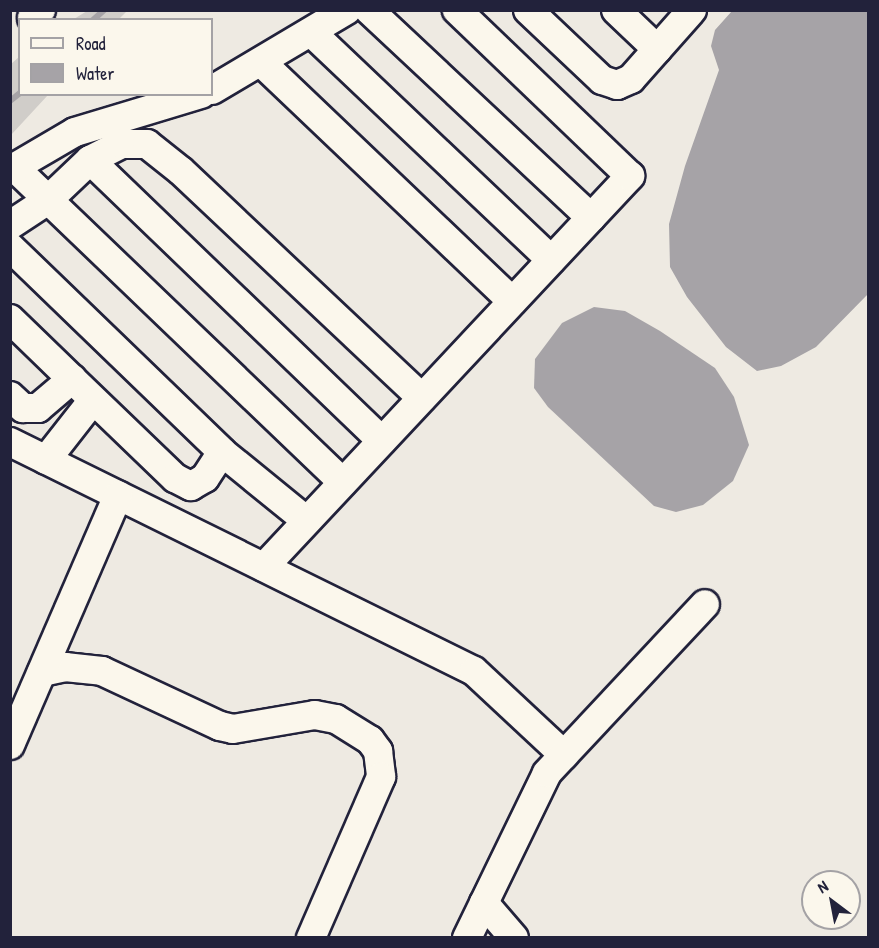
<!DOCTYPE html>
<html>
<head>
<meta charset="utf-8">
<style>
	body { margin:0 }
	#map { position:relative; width:879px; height:948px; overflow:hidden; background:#eeeae2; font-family:"Patrick Hand",sans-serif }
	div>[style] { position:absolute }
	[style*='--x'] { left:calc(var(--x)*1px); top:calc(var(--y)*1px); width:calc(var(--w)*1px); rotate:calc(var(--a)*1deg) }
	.green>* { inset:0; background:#d0cdc9 }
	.water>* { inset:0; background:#a6a3a7 }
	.stream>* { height:6px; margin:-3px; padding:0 3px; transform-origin:3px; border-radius:3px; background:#a6a3a7 }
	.roads { filter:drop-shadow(2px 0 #22223b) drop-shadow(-2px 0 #22223b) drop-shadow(0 2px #22223b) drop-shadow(0 -2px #22223b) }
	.minor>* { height:28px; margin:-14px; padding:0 14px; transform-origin:14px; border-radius:14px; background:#fbf7ec }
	span { translate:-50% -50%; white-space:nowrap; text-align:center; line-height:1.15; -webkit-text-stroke:4.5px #fbf7ec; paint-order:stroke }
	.frame { position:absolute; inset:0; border:12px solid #22223b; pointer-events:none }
	.legend { position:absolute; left:18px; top:18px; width:195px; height:78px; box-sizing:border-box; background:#fbf7ec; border:2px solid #a4a2a5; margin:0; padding:8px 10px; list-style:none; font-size:18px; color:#22223b }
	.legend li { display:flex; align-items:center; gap:12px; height:30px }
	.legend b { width:30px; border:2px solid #a4a2a5 }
	.north { position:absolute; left:801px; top:870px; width:60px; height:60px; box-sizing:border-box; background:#fbf7ec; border:2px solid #a4a2a5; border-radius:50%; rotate:328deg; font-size:16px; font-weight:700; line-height:24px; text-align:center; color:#22223b }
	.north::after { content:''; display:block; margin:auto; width:21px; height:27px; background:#22223b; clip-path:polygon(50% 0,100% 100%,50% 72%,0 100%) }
</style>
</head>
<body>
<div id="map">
	<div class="green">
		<i style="clip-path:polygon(87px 11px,87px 10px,127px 11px,119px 19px,74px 19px)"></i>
		<i style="clip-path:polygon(19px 57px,20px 94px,48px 95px,11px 135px,11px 64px)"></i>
	</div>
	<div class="water">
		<i style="clip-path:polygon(732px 11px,868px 11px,868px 294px,816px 347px,781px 366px,757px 371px,726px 347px,687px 297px,670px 267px,669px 224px,685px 166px,719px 70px,711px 46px,715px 30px)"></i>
		<i style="clip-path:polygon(594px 307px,625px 311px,660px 331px,715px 368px,734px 397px,749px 445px,733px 481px,703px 505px,676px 512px,654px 506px,548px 407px,534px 388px,535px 359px,562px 323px)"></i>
	</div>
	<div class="stream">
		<i style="--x:93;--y:20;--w:15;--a:-42"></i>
		<i style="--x:10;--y:101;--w:13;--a:-39"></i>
	</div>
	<div class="roads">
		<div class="minor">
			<i style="--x:369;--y:10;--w:304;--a:43.1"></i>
			<i style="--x:528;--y:10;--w:102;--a:43.4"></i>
			<i style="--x:602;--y:80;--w:16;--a:18"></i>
			<i style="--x:617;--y:85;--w:15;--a:-23"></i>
			<i style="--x:631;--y:79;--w:92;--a:-48.5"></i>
			<i style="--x:616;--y:10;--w:57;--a:43.6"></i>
			<i style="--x:32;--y:18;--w:12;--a:-42"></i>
			<i style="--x:311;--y:32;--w:331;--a:43.5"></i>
			<i style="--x:261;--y:62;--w:347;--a:43.6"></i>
			<i style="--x:212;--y:90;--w:157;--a:-30.7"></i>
			<i style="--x:90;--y:160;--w:405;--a:43.9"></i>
			<i style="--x:15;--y:168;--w:454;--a:43.8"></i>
			<i style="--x:10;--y:170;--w:75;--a:-30.3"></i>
			<i style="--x:75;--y:132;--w:132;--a:-16.8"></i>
			<i style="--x:10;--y:225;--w:45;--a:-33.3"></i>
			<i style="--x:48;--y:200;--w:58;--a:-43.6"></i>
			<i style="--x:90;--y:160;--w:36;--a:-27"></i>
			<i style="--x:122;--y:144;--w:25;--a:0"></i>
			<i style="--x:147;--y:144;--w:43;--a:38.5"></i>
			<i style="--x:181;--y:171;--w:331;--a:43.3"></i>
			<i style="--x:10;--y:247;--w:295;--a:44"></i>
			<i style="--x:10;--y:319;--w:86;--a:44.1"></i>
			<i style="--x:10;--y:396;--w:18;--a:43"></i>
			<i style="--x:23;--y:408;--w:15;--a:0"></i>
			<i style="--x:38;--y:408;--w:45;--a:-40.5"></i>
			<i style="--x:72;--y:379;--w:143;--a:43.9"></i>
			<i style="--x:175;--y:478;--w:18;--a:27"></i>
			<i style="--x:191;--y:486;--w:16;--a:-30"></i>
			<i style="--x:205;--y:478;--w:31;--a:-57"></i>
			<i style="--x:222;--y:452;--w:109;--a:39.1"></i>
			<i style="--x:10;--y:442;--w:517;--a:26.27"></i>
			<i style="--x:474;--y:671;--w:123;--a:43"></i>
			<i style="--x:46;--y:460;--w:76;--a:-51.9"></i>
			<i style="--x:264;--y:567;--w:536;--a:-46.89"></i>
			<i style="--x:630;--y:176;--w:240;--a:-136.2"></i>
			<i style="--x:42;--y:672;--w:24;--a:-12"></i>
			<i style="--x:65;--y:667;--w:37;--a:6"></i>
			<i style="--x:102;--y:671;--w:130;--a:25"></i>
			<i style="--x:220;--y:726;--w:13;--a:13"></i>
			<i style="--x:233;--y:729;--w:83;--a:-9.7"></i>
			<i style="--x:315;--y:715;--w:21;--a:11"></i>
			<i style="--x:336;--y:719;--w:40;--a:32"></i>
			<i style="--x:370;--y:740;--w:14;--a:54"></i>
			<i style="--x:378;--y:751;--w:26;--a:83"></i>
			<i style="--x:381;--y:777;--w:176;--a:113.5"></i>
			<i style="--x:10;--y:745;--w:272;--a:-66.6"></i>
			<i style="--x:484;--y:903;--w:46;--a:49.4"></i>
			<i style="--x:467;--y:938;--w:183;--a:-64.1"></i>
			<i style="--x:547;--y:773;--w:231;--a:-46.9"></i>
		</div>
	</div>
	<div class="frame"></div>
	<ul class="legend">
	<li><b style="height:8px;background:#fbf7ec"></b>Road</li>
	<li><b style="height:16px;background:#a6a3a7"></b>Water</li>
	</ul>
	<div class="north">N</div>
</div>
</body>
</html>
